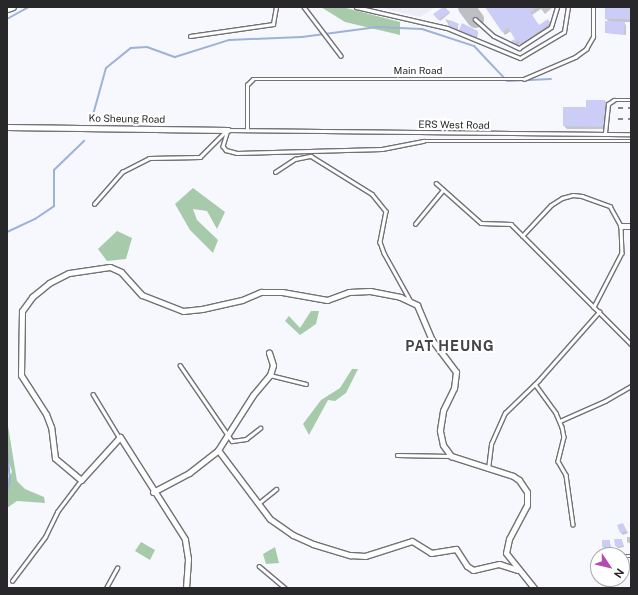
<!DOCTYPE html>
<html>
<head>
<meta charset="utf-8">
<style>
	body { margin:0 }
	#map { position:relative; width:638px; height:595px; overflow:hidden; background:#f7f8fd; font-family:"Public Sans",sans-serif }
	div>[style] { position:absolute }
	[style*='--x'] { left:calc(var(--x)*1px); top:calc(var(--y)*1px); width:calc(var(--w)*1px); rotate:calc(var(--a)*1deg) }
	.built>* { inset:0; background:#ebecf8 }
	.forest>* { inset:0; background:#a7caaa }
	.shadow>* { inset:0; background:#0003 }
	.stream>* { height:2px; margin:-1px; padding:0 1px; transform-origin:1px; border-radius:1px; background:#9eb2d8 }
	.taxiway>* { height:17px; margin:-8.5px; padding:0 8.5px; transform-origin:8.5px; border-radius:8.5px; background:#bebfc4 }
	.building>* { inset:0; background:#cbcdf7 }
	.roads { filter:drop-shadow(1px 0 #717176) drop-shadow(-1px 0 #717176) drop-shadow(0 1px #717176) drop-shadow(0 -1px #717176) }
	.lane>* { height:2.5px; margin:-1.25px; padding:0 1.25px; transform-origin:1.25px; border-radius:1.25px; background:#fff }
	.street>* { height:5px; margin:-2.5px; padding:0 2.5px; transform-origin:2.5px; border-radius:2.5px; background:#fff }
	.rail>* { height:2px; margin-top:-1px; transform-origin:0; background:repeating-linear-gradient(90deg,#86868a 0 5px,transparent 0 10px) }
	span { translate:-50% -50%; white-space:nowrap; text-align:center; line-height:1.15; -webkit-text-stroke:4px #fff; paint-order:stroke }
	.street-label { font-size:10px; color:#28282a }
	.district-label { font-size:14px; color:#444449; font-weight:700; letter-spacing:1px }
	.frame { position:absolute; inset:0; border:8px solid #28282a; pointer-events:none }
	.north { position:absolute; left:590px; top:547px; width:40px; height:40px; box-sizing:border-box; background:#fff; border:1px solid #a9a9aa; border-radius:50%; rotate:125deg; font-size:11px; font-weight:700; line-height:16px; text-align:center; color:#28282a }
	.north::after { content:''; display:block; margin:auto; width:14px; height:18px; background:#b24cb1; clip-path:polygon(50% 0,100% 100%,50% 72%,0 100%) }
</style>
</head>
<body>
<div id="map">
	<div class="built">
		<i style="clip-path:polygon(378px 7px,435px 7px,420px 17px)"></i>
	</div>
	<div class="forest">
		<i style="clip-path:polygon(321px 7px,342px 7px,400px 22px,400px 35px,345px 22px)"></i>
		<i style="clip-path:polygon(193px 188px,225px 212px,217px 229px,207px 211px,193px 209px,197px 220px,218px 240px,213px 253px,190px 230px,175px 204px)"></i>
		<i style="clip-path:polygon(117px 231px,132px 238px,126px 259px,107px 261px,98px 249px)"></i>
		<i style="clip-path:polygon(311px 311px,319px 311px,316px 324px,300px 335px,285px 321px,289px 316px,300px 328px)"></i>
		<i style="clip-path:polygon(352px 369px,358px 369px,346px 393px,335px 401px,328px 400px,309px 435px,303px 424px,321px 400px,340px 388px)"></i>
		<i style="clip-path:polygon(7px 420px,17px 481px,25px 489px,44px 497px,45px 503px,17px 501px,7px 508px,7px 480px,12px 472px,7px 456px)"></i>
		<i style="clip-path:polygon(141px 542px,155px 550px,150px 560px,135px 551px)"></i>
		<i style="clip-path:polygon(275px 547px,279px 563px,266px 564px,263px 554px)"></i>
	</div>
	<div class="shadow">
		<i style="clip-path:polygon(445px 7px,450px 13px,440px 21px,435px 14px)"></i>
		<i style="clip-path:polygon(486px 7px,553px 7px,545px 14px,541px 9px,532px 15px,539px 26px,548px 20px,553px 26px,525px 48px,521px 43px,517px 46px,514px 43px,516px 39px,511px 31px,505px 35px)"></i>
		<i style="clip-path:polygon(606px 7px,631px 7px,631px 22px,623px 22px,626px 25px,626px 35px,606px 33px,610px 22px,606px 19px)"></i>
		<i style="clip-path:polygon(445px 19px,458px 24px,458px 30px,450px 27px)"></i>
		<i style="clip-path:polygon(462px 24px,478px 32px,477px 38px,461px 31px)"></i>
		<i style="clip-path:polygon(605px 101px,608px 104px,608px 129px,567px 129px,564px 126px,587px 108px)"></i>
		<i style="clip-path:polygon(623px 524px,628px 533px,623px 535px,621px 533px)"></i>
		<i style="clip-path:polygon(627px 537px,631px 537px,631px 544px,627px 542px)"></i>
		<i style="clip-path:polygon(622px 540px,624px 547px,618px 548px,616px 546px)"></i>
		<i style="clip-path:polygon(609px 541px,612px 549px,605px 549px,603px 547px)"></i>
	</div>
	<div class="stream">
		<i style="--x:7;--y:19;--w:25;--a:-29"></i>
		<i style="--x:91;--y:122;--w:56;--a:-74.5"></i>
		<i style="--x:106;--y:68;--w:32;--a:-39"></i>
		<i style="--x:131;--y:48;--w:16;--a:-4"></i>
		<i style="--x:147;--y:47;--w:30;--a:20"></i>
		<i style="--x:175;--y:57;--w:57;--a:-17.5"></i>
		<i style="--x:229;--y:40;--w:73;--a:-2.4"></i>
		<i style="--x:302;--y:37;--w:76;--a:-7.6"></i>
		<i style="--x:377;--y:27;--w:45;--a:2.5"></i>
		<i style="--x:422;--y:29;--w:55;--a:18.1"></i>
		<i style="--x:474;--y:46;--w:48;--a:46.7"></i>
		<i style="--x:507;--y:81;--w:44;--a:-2.6"></i>
		<i style="--x:7;--y:232;--w:31;--a:-25"></i>
		<i style="--x:35;--y:219;--w:23;--a:-34"></i>
		<i style="--x:54;--y:206;--w:36;--a:-90"></i>
		<i style="--x:54;--y:170;--w:42;--a:-44"></i>
		<i style="--x:7;--y:447;--w:34;--a:85"></i>
		<i style="--x:10;--y:481;--w:10;--a:107"></i>
	</div>
	<div class="taxiway">
		<i style="--x:466;--y:7;--w:15;--a:53"></i>
	</div>
	<div class="building">
		<i style="clip-path:polygon(443px 7px,450px 12px,438px 20px,433px 14px)"></i>
		<i style="clip-path:polygon(485px 7px,537px 7px,530px 12px,539px 25px,548px 19px,550px 23px,521px 45px,518px 40px,513px 44px,511px 41px,515px 39px,508px 28px,502px 32px)"></i>
		<i style="clip-path:polygon(605px 7px,631px 7px,631px 19px,605px 19px)"></i>
		<i style="clip-path:polygon(450px 20px,459px 24px,456px 29px,448px 26px)"></i>
		<i style="clip-path:polygon(605px 21px,625px 22px,624px 34px,605px 33px)"></i>
		<i style="clip-path:polygon(462px 23px,478px 31px,475px 38px,459px 30px)"></i>
		<i style="clip-path:polygon(586px 100px,605px 100px,605px 127px,563px 126px,563px 107px,586px 107px)"></i>
		<i style="clip-path:polygon(623px 523px,626px 531px,620px 533px,617px 525px)"></i>
		<i style="clip-path:polygon(614px 539px,622px 539px,622px 546px,615px 546px)"></i>
		<i style="clip-path:polygon(602px 540px,610px 540px,610px 547px,602px 547px)"></i>
	</div>
	<div class="roads">
		<div class="lane">
			<i style="--x:304;--y:7;--w:61;--a:52.9"></i>
			<i style="--x:356;--y:7;--w:93;--a:13"></i>
			<i style="--x:447;--y:28;--w:79;--a:22.3"></i>
			<i style="--x:520;--y:58;--w:51;--a:-30.6"></i>
			<i style="--x:564;--y:32;--w:25;--a:-81"></i>
			<i style="--x:475;--y:19;--w:25;--a:42"></i>
			<i style="--x:494;--y:36;--w:28;--a:26"></i>
			<i style="--x:519;--y:48;--w:38;--a:-33"></i>
			<i style="--x:551;--y:27;--w:21;--a:-73"></i>
			<i style="--x:190;--y:36;--w:84;--a:-8.2"></i>
			<i style="--x:273;--y:24;--w:17;--a:-80"></i>
			<i style="--x:247;--y:129;--w:44;--a:-90"></i>
			<i style="--x:247;--y:85;--w:8;--a:-45"></i>
			<i style="--x:253;--y:79;--w:271;--a:0"></i>
			<i style="--x:524;--y:79;--w:56;--a:-23.3"></i>
			<i style="--x:575;--y:57;--w:14;--a:-36"></i>
			<i style="--x:586;--y:49;--w:14;--a:-60"></i>
			<i style="--x:593;--y:37;--w:30;--a:-90"></i>
			<i style="--x:228;--y:130;--w:17;--a:107"></i>
			<i style="--x:223;--y:146;--w:5;--a:53"></i>
			<i style="--x:226;--y:150;--w:11;--a:15"></i>
			<i style="--x:237;--y:153;--w:145;--a:-1.6"></i>
			<i style="--x:382;--y:149;--w:42;--a:-11"></i>
			<i style="--x:423;--y:141;--w:208;--a:0"></i>
			<i style="--x:228;--y:130;--w:403;--a:0.6"></i>
			<i style="--x:605;--y:133;--w:29;--a:-84"></i>
			<i style="--x:608;--y:104;--w:7;--a:-34"></i>
			<i style="--x:614;--y:100;--w:17;--a:0"></i>
			<i style="--x:275;--y:172;--w:24;--a:-33"></i>
			<i style="--x:295;--y:159;--w:16;--a:-11"></i>
			<i style="--x:311;--y:156;--w:72;--a:31.9"></i>
			<i style="--x:372;--y:194;--w:22;--a:51"></i>
			<i style="--x:386;--y:211;--w:32;--a:101"></i>
			<i style="--x:380;--y:242;--w:12;--a:70"></i>
			<i style="--x:384;--y:253;--w:54;--a:61"></i>
			<i style="--x:436;--y:183;--w:60;--a:41.6"></i>
			<i style="--x:481;--y:223;--w:30;--a:2"></i>
			<i style="--x:511;--y:224;--w:170;--a:45"></i>
			<i style="--x:94;--y:204;--w:43;--a:-48.8"></i>
			<i style="--x:122;--y:172;--w:30;--a:-27"></i>
			<i style="--x:149;--y:158;--w:51;--a:-1.1"></i>
			<i style="--x:200;--y:157;--w:37;--a:-45"></i>
			<i style="--x:415;--y:224;--w:44;--a:-50.5"></i>
			<i style="--x:522;--y:236;--w:42;--a:-46.9"></i>
			<i style="--x:551;--y:205;--w:13;--a:-32"></i>
			<i style="--x:562;--y:198;--w:11;--a:-15"></i>
			<i style="--x:573;--y:195;--w:9;--a:6"></i>
			<i style="--x:582;--y:196;--w:30;--a:20"></i>
			<i style="--x:610;--y:206;--w:23;--a:61"></i>
			<i style="--x:621;--y:226;--w:27;--a:88"></i>
			<i style="--x:622;--y:253;--w:61;--a:117.4"></i>
			<i style="--x:180;--y:365;--w:92;--a:55.6"></i>
			<i style="--x:232;--y:441;--w:14;--a:-8"></i>
			<i style="--x:246;--y:439;--w:18;--a:-38"></i>
			<i style="--x:270;--y:375;--w:37;--a:14"></i>
			<i style="--x:535;--y:384;--w:36;--a:54"></i>
			<i style="--x:556;--y:413;--w:15;--a:67"></i>
			<i style="--x:562;--y:427;--w:10;--a:79"></i>
			<i style="--x:564;--y:437;--w:25;--a:104"></i>
			<i style="--x:558;--y:461;--w:16;--a:60"></i>
			<i style="--x:566;--y:475;--w:50;--a:82"></i>
			<i style="--x:93;--y:394;--w:50;--a:58.8"></i>
			<i style="--x:560;--y:421;--w:49;--a:-24"></i>
			<i style="--x:605;--y:401;--w:30;--a:-30"></i>
			<i style="--x:397;--y:455;--w:53;--a:1.1"></i>
			<i style="--x:488;--y:469;--w:25;--a:-83"></i>
			<i style="--x:491;--y:444;--w:34;--a:-66"></i>
			<i style="--x:505;--y:413;--w:47;--a:-44.1"></i>
			<i style="--x:539;--y:380;--w:91;--a:-48.6"></i>
			<i style="--x:259;--y:503;--w:22;--a:-39"></i>
			<i style="--x:601;--y:554;--w:11;--a:5"></i>
			<i style="--x:622;--y:556;--w:9;--a:0"></i>
			<i style="--x:259;--y:566;--w:34;--a:40"></i>
			<i style="--x:12;--y:581;--w:55;--a:-53.1"></i>
			<i style="--x:45;--y:537;--w:28;--a:-64"></i>
			<i style="--x:57;--y:512;--w:40;--a:-53"></i>
			<i style="--x:106;--y:588;--w:23;--a:-61"></i>
		</div>
		<div class="street">
			<i style="--x:7;--y:9;--w:6;--a:-18"></i>
			<i style="--x:7;--y:127;--w:221;--a:0.8"></i>
			<i style="--x:621;--y:226;--w:10;--a:0"></i>
			<i style="--x:218;--y:450;--w:86;--a:53"></i>
			<i style="--x:270;--y:519;--w:28;--a:35"></i>
			<i style="--x:293;--y:535;--w:22;--a:24"></i>
			<i style="--x:313;--y:544;--w:39;--a:17"></i>
			<i style="--x:350;--y:555;--w:15;--a:4"></i>
			<i style="--x:365;--y:556;--w:49;--a:-17.7"></i>
			<i style="--x:412;--y:541;--w:22;--a:32"></i>
			<i style="--x:431;--y:553;--w:25;--a:-9"></i>
			<i style="--x:456;--y:549;--w:20;--a:57"></i>
			<i style="--x:467;--y:566;--w:7;--a:34"></i>
			<i style="--x:473;--y:570;--w:27;--a:-13"></i>
			<i style="--x:499;--y:564;--w:19;--a:18"></i>
			<i style="--x:153;--y:492;--w:41;--a:-27.8"></i>
			<i style="--x:189;--y:473;--w:37;--a:-38"></i>
			<i style="--x:218;--y:450;--w:65;--a:-57.5"></i>
			<i style="--x:253;--y:395;--w:26;--a:-50"></i>
			<i style="--x:270;--y:375;--w:10;--a:-73"></i>
			<i style="--x:273;--y:365;--w:13;--a:-108"></i>
			<i style="--x:186;--y:588;--w:29;--a:-86"></i>
			<i style="--x:188;--y:559;--w:20;--a:-99"></i>
			<i style="--x:185;--y:539;--w:121;--a:-122.5"></i>
			<i style="--x:120;--y:437;--w:58;--a:132.2"></i>
			<i style="--x:81;--y:480;--w:34;--a:-140"></i>
			<i style="--x:55;--y:458;--w:31;--a:-97"></i>
			<i style="--x:51;--y:427;--w:14;--a:-111"></i>
			<i style="--x:46;--y:414;--w:46;--a:-122.7"></i>
			<i style="--x:21;--y:375;--w:64;--a:-89.1"></i>
			<i style="--x:22;--y:311;--w:17;--a:-54"></i>
			<i style="--x:32;--y:297;--w:22;--a:-39"></i>
			<i style="--x:49;--y:283;--w:22;--a:-27"></i>
			<i style="--x:69;--y:273;--w:41;--a:-8.3"></i>
			<i style="--x:110;--y:267;--w:12;--a:24"></i>
			<i style="--x:121;--y:272;--w:31;--a:48"></i>
			<i style="--x:142;--y:295;--w:44;--a:21.3"></i>
			<i style="--x:183;--y:311;--w:19;--a:-6"></i>
			<i style="--x:202;--y:309;--w:41;--a:-12.7"></i>
			<i style="--x:242;--y:300;--w:21;--a:-23"></i>
			<i style="--x:261;--y:292;--w:21;--a:0"></i>
			<i style="--x:282;--y:292;--w:46;--a:10.1"></i>
			<i style="--x:327;--y:300;--w:23;--a:-20"></i>
			<i style="--x:349;--y:292;--w:21;--a:-3"></i>
			<i style="--x:370;--y:291;--w:31;--a:11"></i>
			<i style="--x:400;--y:297;--w:19;--a:25"></i>
			<i style="--x:417;--y:305;--w:38;--a:67"></i>
			<i style="--x:432;--y:340;--w:40;--a:53"></i>
			<i style="--x:456;--y:372;--w:16;--a:97"></i>
			<i style="--x:454;--y:388;--w:25;--a:116"></i>
			<i style="--x:443;--y:411;--w:20;--a:99"></i>
			<i style="--x:440;--y:431;--w:14;--a:78"></i>
			<i style="--x:443;--y:445;--w:14;--a:54"></i>
			<i style="--x:451;--y:456;--w:65;--a:17.9"></i>
			<i style="--x:513;--y:476;--w:7;--a:34"></i>
			<i style="--x:519;--y:480;--w:14;--a:56"></i>
			<i style="--x:527;--y:492;--w:13;--a:90"></i>
			<i style="--x:527;--y:505;--w:38;--a:118"></i>
			<i style="--x:509;--y:539;--w:14;--a:102"></i>
			<i style="--x:506;--y:553;--w:45;--a:51.3"></i>
		</div>
	</div>
	<div class="rail">
		<i style="--x:618;--y:108;--w:13;--a:0"></i>
		<i style="--x:618;--y:119;--w:13;--a:0"></i>
	</div>
	<div class="street-label">
		<span style="left:418px;top:71px">Main Road</span>
		<span style="left:127px;top:119px;rotate:1deg">Ko Sheung Road</span>
		<span style="left:454px;top:125px;rotate:1deg">ERS West Road</span>
	</div>
	<div class="district-label">
		<span style="left:450px;top:346px">PAT HEUNG</span>
	</div>
	<div class="frame"></div>
	<div class="north">N</div>
</div>
</body>
</html>
